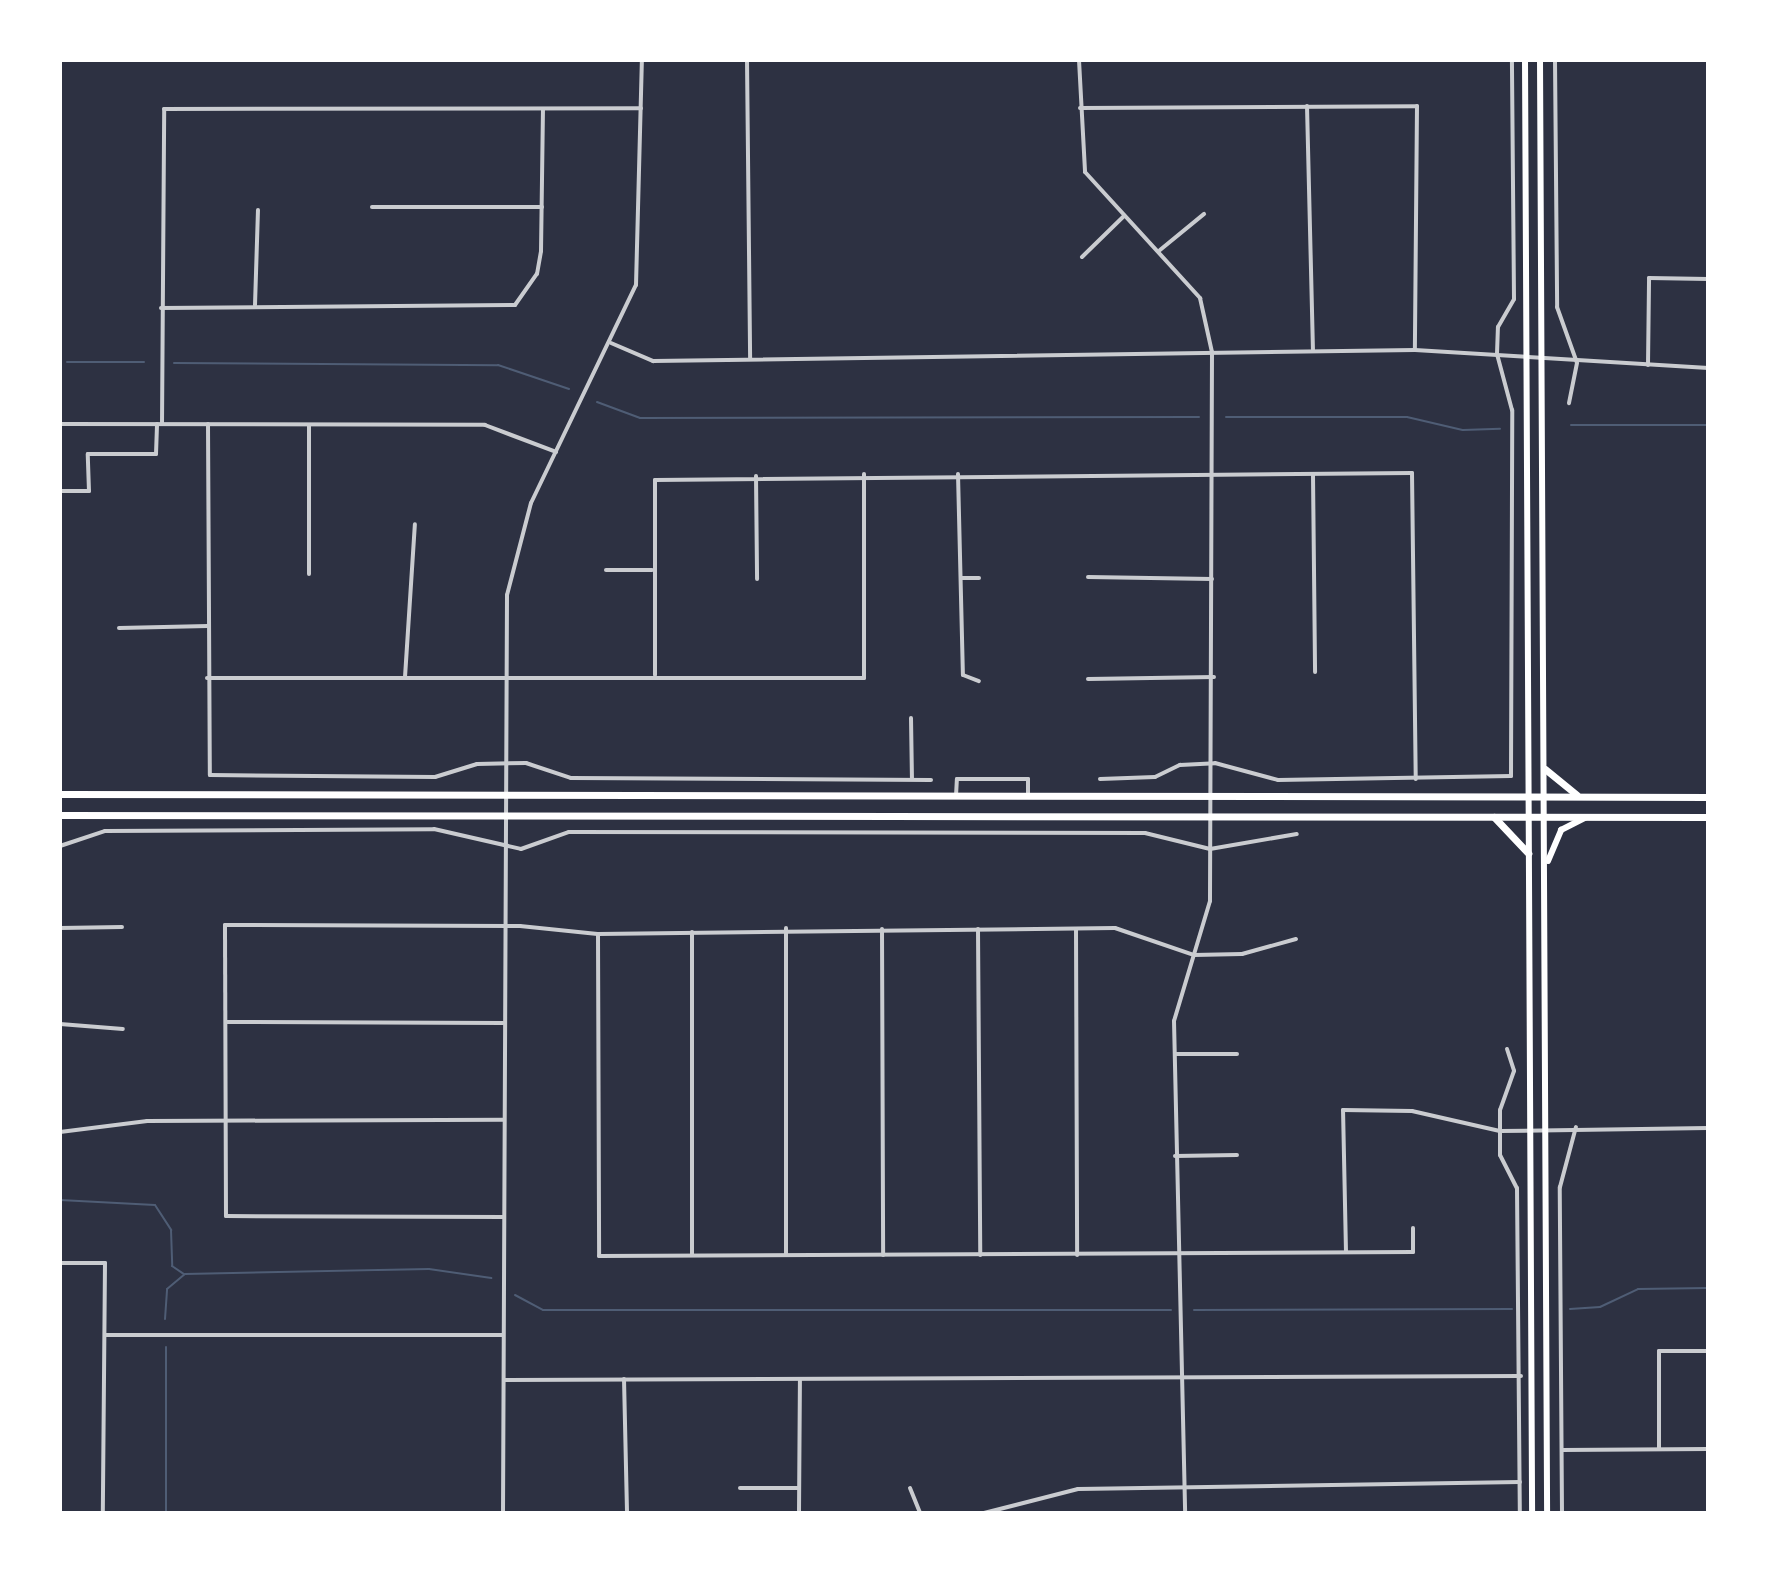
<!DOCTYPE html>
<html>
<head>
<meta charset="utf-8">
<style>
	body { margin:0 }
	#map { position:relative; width:1768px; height:1573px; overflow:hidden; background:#2d3142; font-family:"Noto Sans",sans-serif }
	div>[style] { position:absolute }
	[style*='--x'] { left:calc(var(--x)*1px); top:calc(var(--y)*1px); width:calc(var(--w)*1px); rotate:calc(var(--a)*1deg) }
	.stream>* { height:2px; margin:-1px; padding:0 1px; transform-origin:1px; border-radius:1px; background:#4f5d75 }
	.minor>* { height:4px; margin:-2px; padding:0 2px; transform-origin:2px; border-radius:2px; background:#caccd0 }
	.secondary>* { height:6px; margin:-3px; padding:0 3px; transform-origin:3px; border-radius:3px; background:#fff }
	.primary>* { height:7px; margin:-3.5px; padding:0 3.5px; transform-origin:3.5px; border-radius:3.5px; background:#fff }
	span { translate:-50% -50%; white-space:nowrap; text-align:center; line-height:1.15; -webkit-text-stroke:8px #fff; paint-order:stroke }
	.frame { position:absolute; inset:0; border:62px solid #fff; pointer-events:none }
</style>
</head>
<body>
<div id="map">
	<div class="stream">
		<i style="--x:67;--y:362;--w:77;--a:0"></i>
		<i style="--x:174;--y:363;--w:324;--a:0.4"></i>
		<i style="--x:498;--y:365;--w:75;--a:18.7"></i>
		<i style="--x:597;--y:402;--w:46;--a:20.4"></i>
		<i style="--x:640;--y:418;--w:559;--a:-0.1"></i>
		<i style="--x:1226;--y:417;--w:181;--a:0"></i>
		<i style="--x:1407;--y:417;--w:57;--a:13.1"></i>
		<i style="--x:1463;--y:430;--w:37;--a:-2"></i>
		<i style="--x:1571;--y:425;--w:137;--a:0"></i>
		<i style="--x:60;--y:1200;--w:95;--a:3"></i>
		<i style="--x:155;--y:1205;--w:30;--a:57"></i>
		<i style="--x:171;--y:1230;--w:36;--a:88"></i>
		<i style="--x:172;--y:1266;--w:14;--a:34"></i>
		<i style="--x:515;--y:1295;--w:32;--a:28"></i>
		<i style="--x:543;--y:1310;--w:628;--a:0"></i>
		<i style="--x:1570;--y:1309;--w:30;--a:-4"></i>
		<i style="--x:1600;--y:1307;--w:42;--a:-25.3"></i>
		<i style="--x:1638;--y:1289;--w:70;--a:-0.8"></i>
		<i style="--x:1194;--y:1310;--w:318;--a:-0.2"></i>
		<i style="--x:165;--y:1319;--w:30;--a:-86"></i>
		<i style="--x:167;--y:1289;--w:23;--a:-40"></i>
		<i style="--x:185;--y:1274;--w:244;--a:-1.2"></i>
		<i style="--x:429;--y:1269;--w:63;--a:8.3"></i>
		<i style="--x:166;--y:1347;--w:166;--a:90"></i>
	</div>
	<div class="minor">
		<i style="--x:747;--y:60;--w:298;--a:89.4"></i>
		<i style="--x:1079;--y:60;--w:112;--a:86.9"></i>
		<i style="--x:1085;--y:172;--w:171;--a:47.6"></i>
		<i style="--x:1200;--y:298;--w:55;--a:77.5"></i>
		<i style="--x:1212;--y:352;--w:549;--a:90.21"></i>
		<i style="--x:1210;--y:901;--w:125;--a:106.7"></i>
		<i style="--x:1174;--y:1021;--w:492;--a:88.7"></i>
		<i style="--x:1555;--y:60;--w:247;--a:89.5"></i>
		<i style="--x:1557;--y:307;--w:59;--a:70.3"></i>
		<i style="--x:1577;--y:363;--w:41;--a:101.3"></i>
		<i style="--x:1307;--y:106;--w:245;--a:88.6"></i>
		<i style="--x:1080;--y:108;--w:337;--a:-0.3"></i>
		<i style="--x:1417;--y:106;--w:244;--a:90.5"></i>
		<i style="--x:372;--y:207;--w:170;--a:0"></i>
		<i style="--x:1160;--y:250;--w:57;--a:-39.3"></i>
		<i style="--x:1082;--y:257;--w:59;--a:-44.3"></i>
		<i style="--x:255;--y:305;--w:95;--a:-88.2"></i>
		<i style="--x:161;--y:308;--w:354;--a:-0.5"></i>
		<i style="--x:515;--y:305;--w:38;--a:-55"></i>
		<i style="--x:537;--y:274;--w:23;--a:-80"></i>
		<i style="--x:541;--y:251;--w:141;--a:-89.2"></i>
		<i style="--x:611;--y:343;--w:46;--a:23.2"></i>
		<i style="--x:653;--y:361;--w:762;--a:-0.83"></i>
		<i style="--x:1415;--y:350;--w:294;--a:3.5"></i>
		<i style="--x:1648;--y:365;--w:87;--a:-89.3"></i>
		<i style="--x:1649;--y:278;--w:59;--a:1"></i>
		<i style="--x:60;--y:424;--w:425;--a:0.1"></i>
		<i style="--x:485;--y:425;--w:76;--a:20.8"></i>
		<i style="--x:162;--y:424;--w:315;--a:-89.6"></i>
		<i style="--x:164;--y:109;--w:477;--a:-0.1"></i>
		<i style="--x:208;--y:424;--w:351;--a:89.7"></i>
		<i style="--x:210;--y:775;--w:225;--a:0.5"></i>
		<i style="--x:435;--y:777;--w:44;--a:-17.2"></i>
		<i style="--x:477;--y:764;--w:49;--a:-1.2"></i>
		<i style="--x:526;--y:763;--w:47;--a:18.4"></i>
		<i style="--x:571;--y:778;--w:360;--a:0.3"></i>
		<i style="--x:958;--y:474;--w:201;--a:88.6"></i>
		<i style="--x:963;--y:675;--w:17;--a:21"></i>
		<i style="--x:1313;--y:475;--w:197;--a:89.4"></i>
		<i style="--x:756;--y:476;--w:103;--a:89.4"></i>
		<i style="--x:60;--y:491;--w:29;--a:0"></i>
		<i style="--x:89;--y:491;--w:37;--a:-92"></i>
		<i style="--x:88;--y:454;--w:68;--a:0"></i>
		<i style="--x:156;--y:454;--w:30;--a:-88"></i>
		<i style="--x:606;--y:570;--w:46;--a:0"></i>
		<i style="--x:309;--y:574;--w:149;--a:-90"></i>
		<i style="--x:1088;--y:577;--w:124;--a:0.9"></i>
		<i style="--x:961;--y:578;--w:18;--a:0"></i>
		<i style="--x:119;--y:628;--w:89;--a:-1.3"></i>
		<i style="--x:655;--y:675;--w:195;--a:-90"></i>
		<i style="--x:655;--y:480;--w:757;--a:-0.53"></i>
		<i style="--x:1412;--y:473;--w:306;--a:89.3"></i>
		<i style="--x:405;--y:677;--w:153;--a:-86.3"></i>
		<i style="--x:207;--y:678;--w:657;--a:0"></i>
		<i style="--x:864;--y:678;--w:204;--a:-90"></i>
		<i style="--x:1088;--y:679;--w:126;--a:-0.9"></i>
		<i style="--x:911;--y:718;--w:61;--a:89.1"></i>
		<i style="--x:1100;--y:779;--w:55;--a:-2.1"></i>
		<i style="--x:1155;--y:777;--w:28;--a:-26"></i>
		<i style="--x:1180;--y:765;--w:35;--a:-3"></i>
		<i style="--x:1215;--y:763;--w:65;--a:15.1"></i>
		<i style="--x:1278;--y:780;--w:233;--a:-1"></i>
		<i style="--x:1511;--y:776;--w:366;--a:-89.8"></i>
		<i style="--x:1512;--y:410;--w:58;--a:-105"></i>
		<i style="--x:1497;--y:354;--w:27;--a:-88"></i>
		<i style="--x:1498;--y:327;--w:32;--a:-60"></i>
		<i style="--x:1514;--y:299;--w:239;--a:-90.5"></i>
		<i style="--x:956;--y:796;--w:17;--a:-87"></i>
		<i style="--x:957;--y:779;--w:71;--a:0"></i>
		<i style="--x:1028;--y:779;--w:16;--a:90"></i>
		<i style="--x:60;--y:846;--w:47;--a:-18.4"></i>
		<i style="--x:105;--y:831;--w:329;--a:-0.3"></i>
		<i style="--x:434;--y:829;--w:89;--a:12.9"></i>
		<i style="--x:521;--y:849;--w:51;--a:-19.5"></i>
		<i style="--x:569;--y:832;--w:576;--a:0.1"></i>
		<i style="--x:1145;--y:833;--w:67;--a:13.8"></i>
		<i style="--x:1210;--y:849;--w:88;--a:-9.8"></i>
		<i style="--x:60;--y:928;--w:62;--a:-0.9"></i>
		<i style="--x:786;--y:928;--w:327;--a:90"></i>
		<i style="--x:882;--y:929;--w:326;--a:89.8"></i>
		<i style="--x:978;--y:929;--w:326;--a:89.6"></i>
		<i style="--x:1076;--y:929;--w:326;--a:89.8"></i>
		<i style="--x:598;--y:934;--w:322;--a:89.8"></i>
		<i style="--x:599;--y:1256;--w:814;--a:-0.28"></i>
		<i style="--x:1413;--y:1252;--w:24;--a:-90"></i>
		<i style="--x:226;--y:1022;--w:277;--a:0.2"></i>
		<i style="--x:60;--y:1024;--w:63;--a:4.5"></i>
		<i style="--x:1507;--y:1049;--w:23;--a:72"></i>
		<i style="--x:1514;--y:1071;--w:41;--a:109.7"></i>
		<i style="--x:1500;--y:1110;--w:45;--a:90"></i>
		<i style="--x:1500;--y:1155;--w:37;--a:63"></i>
		<i style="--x:1517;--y:1188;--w:325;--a:89.5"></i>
		<i style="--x:1175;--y:1054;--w:62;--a:0"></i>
		<i style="--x:60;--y:1132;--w:88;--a:-7.2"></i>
		<i style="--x:147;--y:1121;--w:357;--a:-0.2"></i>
		<i style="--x:1175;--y:1156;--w:62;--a:-0.9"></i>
		<i style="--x:504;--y:1217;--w:278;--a:-179.8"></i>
		<i style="--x:226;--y:1216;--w:291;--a:-90.2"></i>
		<i style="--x:225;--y:925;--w:295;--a:0.2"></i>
		<i style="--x:520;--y:926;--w:78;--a:5.9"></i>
		<i style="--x:598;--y:934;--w:517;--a:-0.66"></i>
		<i style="--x:1115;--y:928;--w:83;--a:18.9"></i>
		<i style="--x:1194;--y:955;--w:48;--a:-1.2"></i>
		<i style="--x:1242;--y:954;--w:56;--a:-15.5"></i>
		<i style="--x:1346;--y:1252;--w:142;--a:-91.2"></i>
		<i style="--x:1343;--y:1110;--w:69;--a:0.8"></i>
		<i style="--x:1412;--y:1111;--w:90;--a:12.8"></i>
		<i style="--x:1500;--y:1131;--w:208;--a:-0.8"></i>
		<i style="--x:692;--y:1255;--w:323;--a:-90"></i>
		<i style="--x:60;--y:1263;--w:45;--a:0"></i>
		<i style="--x:105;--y:1263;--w:250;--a:90.5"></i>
		<i style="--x:105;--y:1335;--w:398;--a:0"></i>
		<i style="--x:624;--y:1379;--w:134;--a:88.7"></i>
		<i style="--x:504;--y:1380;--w:1017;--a:-0.23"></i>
		<i style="--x:1659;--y:1449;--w:98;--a:-90"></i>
		<i style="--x:1659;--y:1351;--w:49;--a:0"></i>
		<i style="--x:1562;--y:1450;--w:146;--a:-0.4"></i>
		<i style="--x:740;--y:1488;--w:58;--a:0"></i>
		<i style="--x:910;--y:1488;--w:27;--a:68"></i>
		<i style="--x:503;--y:1513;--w:918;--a:-89.75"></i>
		<i style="--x:507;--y:595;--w:95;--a:-75.4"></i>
		<i style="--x:531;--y:503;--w:242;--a:-64.3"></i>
		<i style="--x:636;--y:285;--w:225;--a:-88.5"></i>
		<i style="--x:799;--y:1513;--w:133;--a:-89.6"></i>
		<i style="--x:984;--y:1513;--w:97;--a:-14.3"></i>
		<i style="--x:1078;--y:1489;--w:442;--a:-0.9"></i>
		<i style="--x:1562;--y:1513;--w:326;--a:-90.4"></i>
		<i style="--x:1560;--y:1187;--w:62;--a:-75.1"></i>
	</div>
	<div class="secondary">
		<i style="--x:1525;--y:60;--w:1453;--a:89.72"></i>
		<i style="--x:1540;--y:60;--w:1453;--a:89.72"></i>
		<i style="--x:1548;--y:861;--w:34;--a:-67"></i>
		<i style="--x:1561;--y:830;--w:27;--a:-27"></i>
	</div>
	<div class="primary">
		<i style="--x:1545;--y:769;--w:41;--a:39.1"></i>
		<i style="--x:60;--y:794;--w:1648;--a:0.1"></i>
		<i style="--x:60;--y:815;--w:1648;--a:0.07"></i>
		<i style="--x:1494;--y:817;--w:50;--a:46.6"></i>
	</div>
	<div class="frame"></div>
</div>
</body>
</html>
